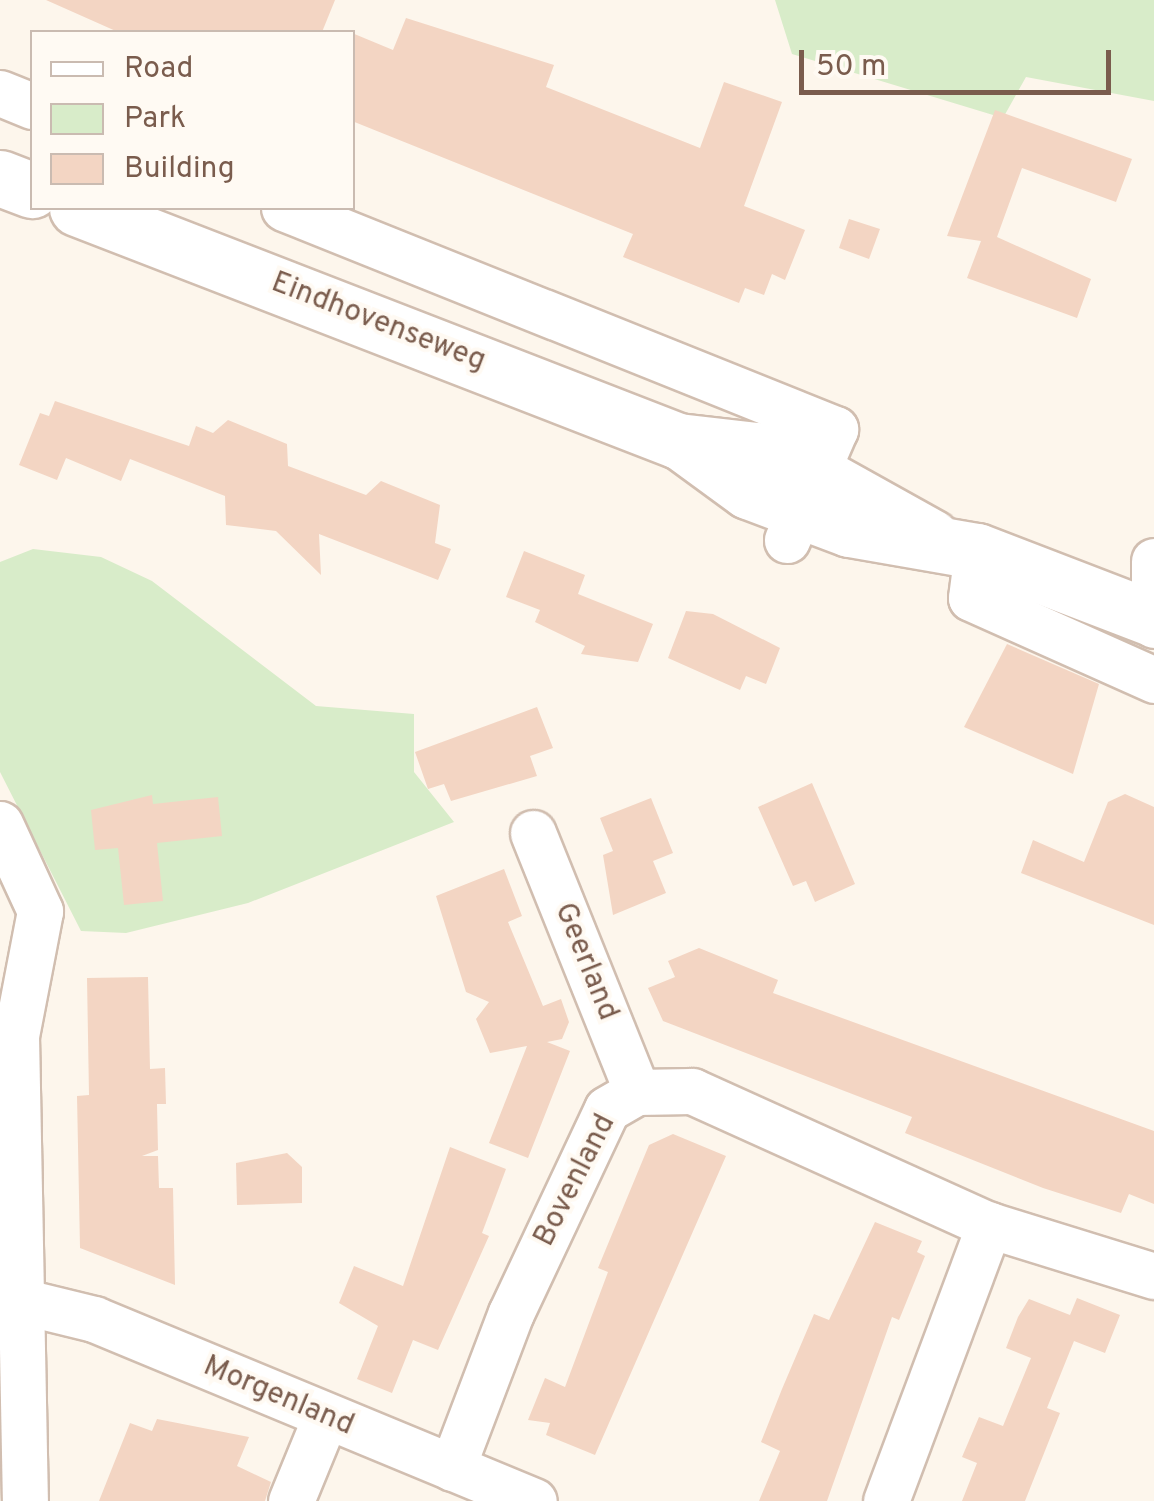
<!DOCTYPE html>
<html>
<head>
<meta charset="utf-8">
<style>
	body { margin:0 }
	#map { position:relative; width:1154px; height:1501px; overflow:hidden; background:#fdf6ec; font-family:Overpass,sans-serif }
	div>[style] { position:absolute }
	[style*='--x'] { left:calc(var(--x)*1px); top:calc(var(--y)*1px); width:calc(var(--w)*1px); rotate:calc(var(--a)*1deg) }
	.green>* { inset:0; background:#d8ecc9 }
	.building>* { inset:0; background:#f3d5c3 }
	.roads { filter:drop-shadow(2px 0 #d1beb0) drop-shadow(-2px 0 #d1beb0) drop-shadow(0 2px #d1beb0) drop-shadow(0 -2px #d1beb0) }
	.minor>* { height:45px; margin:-22.5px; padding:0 22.5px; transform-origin:22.5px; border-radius:22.5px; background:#fff }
	.secondary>* { height:55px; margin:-27.5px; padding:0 27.5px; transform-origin:27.5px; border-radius:27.5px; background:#fff }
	span { translate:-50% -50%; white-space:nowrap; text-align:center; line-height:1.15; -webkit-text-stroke:8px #fffaf3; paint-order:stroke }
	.street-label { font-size:30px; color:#7a5c4d }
	.legend { position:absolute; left:30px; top:30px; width:325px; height:180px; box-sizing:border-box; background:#fffaf3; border:2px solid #cabbb1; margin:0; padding:12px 18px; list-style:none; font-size:30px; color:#7a5c4d }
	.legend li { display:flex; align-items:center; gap:20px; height:50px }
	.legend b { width:50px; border:2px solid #cabbb1 }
	.scale { position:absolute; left:799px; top:50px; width:312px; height:45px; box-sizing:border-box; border:5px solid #7a5c4d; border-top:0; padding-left:12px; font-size:30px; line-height:35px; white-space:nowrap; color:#7a5c4d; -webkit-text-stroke:8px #fffaf3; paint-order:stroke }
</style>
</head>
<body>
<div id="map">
	<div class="green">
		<i style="clip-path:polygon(775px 0,1154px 0,1154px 101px,1026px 77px,1003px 118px,792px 54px)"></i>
		<i style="clip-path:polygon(33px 549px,101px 557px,152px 581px,316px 706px,414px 714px,414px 772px,454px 822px,248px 903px,126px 933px,81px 931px,0 772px,0 562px)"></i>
	</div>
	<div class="building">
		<i style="clip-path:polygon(46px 0,335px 0,322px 32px,118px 32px)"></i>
		<i style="clip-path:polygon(406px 18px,554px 65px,546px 87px,700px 148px,724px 82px,782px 102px,744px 206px,805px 230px,785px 280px,772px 274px,764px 295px,745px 288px,739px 303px,623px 257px,633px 234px,352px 121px,352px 33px,393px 50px)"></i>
		<i style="clip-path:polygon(995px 110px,1132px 159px,1116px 202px,1022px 168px,997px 237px,1091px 279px,1077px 318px,967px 278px,981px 241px,947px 236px)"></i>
		<i style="clip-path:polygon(849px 219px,880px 229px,869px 259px,839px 248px)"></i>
		<i style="clip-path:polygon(55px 401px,189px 446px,196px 426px,213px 433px,228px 420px,287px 444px,288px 466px,366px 495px,381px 481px,440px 505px,435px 543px,451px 549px,438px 580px,319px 534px,321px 575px,276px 531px,226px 525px,225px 496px,130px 459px,121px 481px,66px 458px,57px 480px,19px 465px,40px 413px,49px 416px)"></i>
		<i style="clip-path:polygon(524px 551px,585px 575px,578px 594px,653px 624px,638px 662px,581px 654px,585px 646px,535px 622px,540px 610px,506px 597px)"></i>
		<i style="clip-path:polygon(686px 611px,713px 614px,780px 648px,766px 684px,746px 676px,740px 690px,668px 658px)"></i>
		<i style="clip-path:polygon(1007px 644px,1099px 684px,1073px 774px,964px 727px)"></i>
		<i style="clip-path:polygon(537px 707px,553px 748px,530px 756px,537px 776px,451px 801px,444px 784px,428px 789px,415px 752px)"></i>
		<i style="clip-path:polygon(812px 783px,855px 884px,815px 902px,806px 881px,793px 886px,758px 807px)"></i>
		<i style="clip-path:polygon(1125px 794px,1154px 807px,1154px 925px,1021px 873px,1033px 840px,1084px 862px,1108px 802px)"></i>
		<i style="clip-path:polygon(152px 795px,153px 804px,218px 797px,222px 836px,157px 843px,163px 901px,124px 905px,118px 848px,95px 850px,91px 810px)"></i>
		<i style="clip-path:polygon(651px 798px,673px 853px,653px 861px,666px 893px,613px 915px,603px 855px,613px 851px,600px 818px)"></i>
		<i style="clip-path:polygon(504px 869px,522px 916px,508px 922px,543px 1006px,561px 999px,569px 1022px,562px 1039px,547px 1042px,570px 1051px,528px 1158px,489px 1143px,527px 1046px,490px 1053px,476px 1019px,489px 1002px,466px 992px,436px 896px)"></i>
		<i style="clip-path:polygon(699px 948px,778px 980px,773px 993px,1154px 1131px,1154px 1204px,1129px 1194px,1121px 1213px,1043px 1188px,905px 1133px,912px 1117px,663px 1021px,648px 988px,675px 977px,668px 961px)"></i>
		<i style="clip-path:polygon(148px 977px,150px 1069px,165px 1068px,166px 1104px,157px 1104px,158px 1150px,142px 1156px,158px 1156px,159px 1188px,173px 1188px,175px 1285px,80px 1248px,77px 1096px,89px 1095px,87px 978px)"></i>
		<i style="clip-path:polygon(673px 1134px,726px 1156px,595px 1455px,546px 1435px,550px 1423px,528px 1420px,545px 1378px,565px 1387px,608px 1272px,598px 1268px,649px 1145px)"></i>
		<i style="clip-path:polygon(450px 1147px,506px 1169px,482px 1233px,489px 1236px,438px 1350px,413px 1340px,392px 1393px,357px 1379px,378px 1326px,339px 1303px,354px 1266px,403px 1286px)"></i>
		<i style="clip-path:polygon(287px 1153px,302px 1167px,302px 1203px,237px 1205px,236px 1163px)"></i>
		<i style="clip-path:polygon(875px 1222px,922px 1241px,917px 1252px,925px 1256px,899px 1320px,892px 1317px,827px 1501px,759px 1501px,780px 1451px,761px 1442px,782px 1389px,814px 1314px,829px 1320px)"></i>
		<i style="clip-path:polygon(1077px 1298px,1120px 1315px,1105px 1353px,1074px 1341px,1047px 1408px,1060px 1413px,1025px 1501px,962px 1501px,977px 1463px,962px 1457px,979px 1417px,1003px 1426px,1031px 1358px,1006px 1348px,1018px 1317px,1029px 1299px,1070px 1315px)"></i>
		<i style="clip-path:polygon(157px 1419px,249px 1437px,237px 1466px,271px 1482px,265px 1501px,99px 1501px,130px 1423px,152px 1431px)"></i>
	</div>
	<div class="roads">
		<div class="minor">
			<i style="--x:0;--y:93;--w:35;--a:22"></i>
			<i style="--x:284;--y:208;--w:594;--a:21.86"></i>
			<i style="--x:835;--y:429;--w:121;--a:113.4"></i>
			<i style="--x:977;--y:551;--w:47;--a:97.3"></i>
			<i style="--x:971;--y:598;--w:201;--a:24.1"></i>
			<i style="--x:1154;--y:561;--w:64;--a:90"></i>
			<i style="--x:0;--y:824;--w:96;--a:65.3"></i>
			<i style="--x:40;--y:911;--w:127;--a:100.9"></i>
			<i style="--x:16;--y:1036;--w:465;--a:88.9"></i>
			<i style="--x:533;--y:833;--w:279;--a:68.1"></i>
			<i style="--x:0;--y:1296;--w:97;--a:13.7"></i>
			<i style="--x:94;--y:1319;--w:476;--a:22.5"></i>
			<i style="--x:452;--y:1468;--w:166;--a:-69.2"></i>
			<i style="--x:511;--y:1313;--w:225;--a:-64.8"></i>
			<i style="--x:607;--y:1109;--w:34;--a:-30"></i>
			<i style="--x:637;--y:1092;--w:55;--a:-1"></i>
			<i style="--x:692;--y:1091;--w:326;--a:24.3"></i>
			<i style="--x:989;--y:1225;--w:173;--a:17.2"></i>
			<i style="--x:291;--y:1501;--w:90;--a:-67.7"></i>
			<i style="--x:886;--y:1501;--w:295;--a:-69.5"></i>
		</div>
		<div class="secondary">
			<i style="--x:0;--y:178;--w:34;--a:21"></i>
			<i style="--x:77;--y:208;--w:645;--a:21.19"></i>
			<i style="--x:678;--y:441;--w:79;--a:6.6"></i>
			<i style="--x:756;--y:450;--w:64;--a:21"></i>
			<i style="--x:816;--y:473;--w:132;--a:29.1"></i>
			<i style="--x:681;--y:442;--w:83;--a:36.2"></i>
			<i style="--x:748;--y:491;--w:108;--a:20.6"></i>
			<i style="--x:849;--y:529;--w:130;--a:9.8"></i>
			<i style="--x:977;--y:551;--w:190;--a:21"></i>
		</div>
	</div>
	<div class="street-label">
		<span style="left:378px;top:323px;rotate:21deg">Eindhovenseweg</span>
		<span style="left:585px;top:962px;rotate:68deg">Geerland</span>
		<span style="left:576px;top:1181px;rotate:-63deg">Bovenland</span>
		<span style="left:278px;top:1397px;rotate:23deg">Morgenland</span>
	</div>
	<ul class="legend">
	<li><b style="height:12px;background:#fff"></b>Road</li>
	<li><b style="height:28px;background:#d8ecc9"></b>Park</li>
	<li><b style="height:28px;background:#f3d5c3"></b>Building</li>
	</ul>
	<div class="scale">50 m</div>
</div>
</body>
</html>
